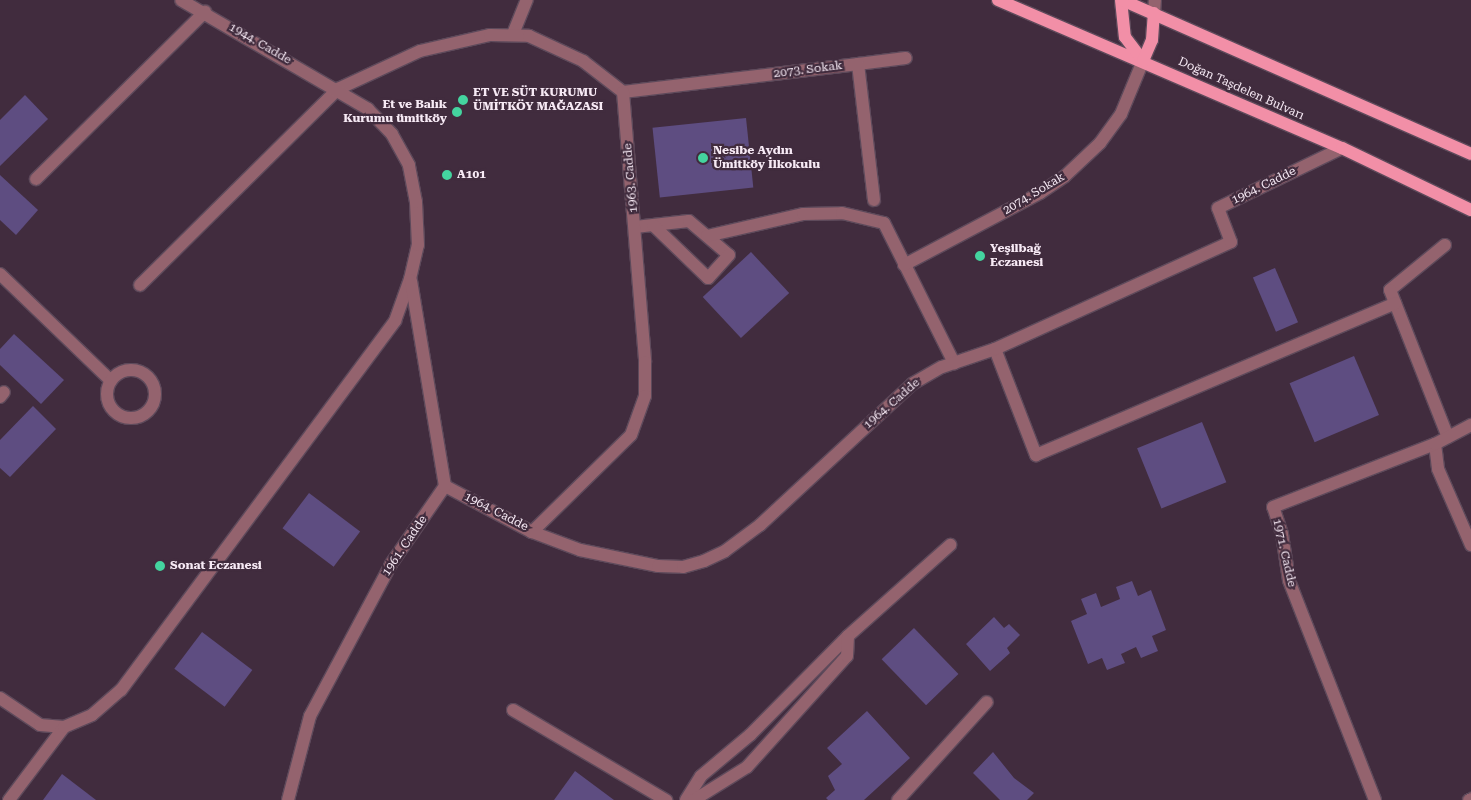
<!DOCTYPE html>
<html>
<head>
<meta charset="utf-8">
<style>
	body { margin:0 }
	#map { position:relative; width:1471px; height:800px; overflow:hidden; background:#412c3e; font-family:"Roboto Serif",serif }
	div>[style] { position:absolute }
	.building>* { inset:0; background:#5e4d81; transform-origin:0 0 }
	.roads { filter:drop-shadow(1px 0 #5e4a5b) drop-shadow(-1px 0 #5e4a5b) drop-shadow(0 1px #5e4a5b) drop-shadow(0 -1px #5e4a5b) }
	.minor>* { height:12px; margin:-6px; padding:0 6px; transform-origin:6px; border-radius:6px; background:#94636e }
	.minor>.ring { margin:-6px; padding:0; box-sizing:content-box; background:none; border:12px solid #94636e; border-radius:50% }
	.primary>* { height:12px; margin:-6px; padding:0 6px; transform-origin:6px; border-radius:6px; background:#f28fa7 }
	.dots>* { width:14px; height:14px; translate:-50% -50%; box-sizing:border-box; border:2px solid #412c3e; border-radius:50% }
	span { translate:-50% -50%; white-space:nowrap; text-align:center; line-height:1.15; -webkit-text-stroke:4.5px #412c3e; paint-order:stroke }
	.street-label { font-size:12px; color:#f7eaf5 }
	.poi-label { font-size:12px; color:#f7eaf5; font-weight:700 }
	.left { translate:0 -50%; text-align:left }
	.right { translate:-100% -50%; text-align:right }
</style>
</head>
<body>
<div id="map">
	<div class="building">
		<i style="clip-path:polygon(25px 95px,48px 119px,0 166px,0 120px)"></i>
		<i style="left:746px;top:118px;width:70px;height:94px;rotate:84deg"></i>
		<i style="clip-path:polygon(0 175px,38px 210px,16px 235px,0 220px)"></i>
		<i style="left:751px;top:252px;width:56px;height:66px;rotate:47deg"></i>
		<i style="left:1275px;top:268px;width:59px;height:24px;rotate:67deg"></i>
		<i style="clip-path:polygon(14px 334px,64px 380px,41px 404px,0 365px,0 349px)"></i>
		<i style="left:1354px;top:356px;width:64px;height:70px;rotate:67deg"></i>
		<i style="clip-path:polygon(33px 406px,56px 429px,10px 477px,0 468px,0 440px)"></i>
		<i style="left:1202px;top:422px;width:65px;height:70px;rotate:68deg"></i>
		<i style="left:309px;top:493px;width:64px;height:44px;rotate:37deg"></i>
		<i style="clip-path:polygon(1132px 581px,1138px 596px,1151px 590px,1166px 630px,1152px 636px,1158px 651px,1141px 658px,1136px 647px,1121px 654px,1125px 663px,1107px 670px,1102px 658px,1088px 664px,1071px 621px,1087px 614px,1081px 599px,1096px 593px,1101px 607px,1120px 599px,1116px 587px)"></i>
		<i style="clip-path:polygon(994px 617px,1004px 628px,1009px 624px,1020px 635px,1007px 648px,1010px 653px,990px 671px,966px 644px)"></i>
		<i style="left:914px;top:628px;width:64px;height:45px;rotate:46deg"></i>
		<i style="left:202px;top:632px;width:63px;height:46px;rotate:37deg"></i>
		<i style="clip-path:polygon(867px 711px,910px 758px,864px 800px,828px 800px,826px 798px,835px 790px,828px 776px,842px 764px,827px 748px)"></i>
		<i style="clip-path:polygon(993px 752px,1014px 778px,1034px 793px,1027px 800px,1000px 800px,973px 773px)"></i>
		<i style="clip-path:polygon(575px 771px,614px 800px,554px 800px)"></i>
		<i style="clip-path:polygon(62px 774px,96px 800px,43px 800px)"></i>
	</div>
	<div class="roads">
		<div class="minor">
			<i style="left:1154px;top:13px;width:13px;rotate:-86deg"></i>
			<i style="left:513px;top:34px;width:37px;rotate:-68deg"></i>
			<i style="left:858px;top:64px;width:48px;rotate:-7.1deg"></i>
			<i style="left:623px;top:92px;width:237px;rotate:-6.8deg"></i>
			<i style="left:858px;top:64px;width:137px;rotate:83.3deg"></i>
			<i style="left:36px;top:179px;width:238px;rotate:-44.7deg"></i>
			<i style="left:635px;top:227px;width:54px;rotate:-6.3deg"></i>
			<i style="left:689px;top:221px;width:52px;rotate:40.4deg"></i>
			<i style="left:729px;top:255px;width:31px;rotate:132deg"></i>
			<i style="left:708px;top:278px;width:76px;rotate:-136.1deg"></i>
			<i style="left:707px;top:236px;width:98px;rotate:-12.9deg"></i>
			<i style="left:803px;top:214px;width:39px;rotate:-1deg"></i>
			<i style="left:842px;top:213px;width:43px;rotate:13.4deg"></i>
			<i style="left:884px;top:223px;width:157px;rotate:63.4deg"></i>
			<i style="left:1445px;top:245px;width:71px;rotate:140.7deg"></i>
			<i style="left:1390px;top:290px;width:158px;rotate:68.5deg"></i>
			<i style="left:904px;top:265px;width:154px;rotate:-27.9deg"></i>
			<i style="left:1040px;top:193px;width:30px;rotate:-34deg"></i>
			<i style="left:1065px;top:176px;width:48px;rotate:-43.3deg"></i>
			<i style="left:1100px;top:143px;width:36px;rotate:-54deg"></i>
			<i style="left:1121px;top:114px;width:57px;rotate:-67.5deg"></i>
			<i style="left:0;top:274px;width:154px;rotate:43.9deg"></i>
			<i style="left:140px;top:285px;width:279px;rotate:-44.7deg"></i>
			<i style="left:338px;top:89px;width:90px;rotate:-24.9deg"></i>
			<i style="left:420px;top:51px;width:72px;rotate:-12.9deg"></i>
			<i style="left:490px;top:35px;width:39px;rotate:1deg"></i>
			<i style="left:529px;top:36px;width:60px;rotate:24.8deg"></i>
			<i style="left:583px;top:61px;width:51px;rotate:37.8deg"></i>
			<i style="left:623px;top:92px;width:271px;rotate:85.3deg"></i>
			<i style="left:645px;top:362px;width:34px;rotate:90deg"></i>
			<i style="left:645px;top:396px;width:41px;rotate:109.7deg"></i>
			<i style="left:631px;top:435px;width:139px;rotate:135.6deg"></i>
			<i style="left:995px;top:349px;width:114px;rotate:68.9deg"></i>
			<i style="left:1036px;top:455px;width:390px;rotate:-22.9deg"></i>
			<i class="ring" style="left:107px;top:370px;width:36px;height:36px"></i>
			<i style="left:0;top:397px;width:6px;rotate:-51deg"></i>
			<i style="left:1435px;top:444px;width:25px;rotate:83deg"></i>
			<i style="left:1438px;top:469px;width:83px;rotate:66.5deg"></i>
			<i style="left:445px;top:486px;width:98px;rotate:27.9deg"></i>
			<i style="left:532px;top:532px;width:51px;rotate:20.6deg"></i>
			<i style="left:580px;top:550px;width:80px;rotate:11.6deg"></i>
			<i style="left:658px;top:566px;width:25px;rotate:2deg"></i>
			<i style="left:683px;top:567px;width:22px;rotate:-16deg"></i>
			<i style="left:704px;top:561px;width:23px;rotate:-25deg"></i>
			<i style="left:725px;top:551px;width:44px;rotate:-36.6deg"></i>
			<i style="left:760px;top:525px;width:207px;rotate:-42.8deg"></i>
			<i style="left:912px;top:384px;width:34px;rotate:-30deg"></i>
			<i style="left:942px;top:367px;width:56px;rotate:-18.8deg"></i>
			<i style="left:995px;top:349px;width:259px;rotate:-24.4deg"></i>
			<i style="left:1231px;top:242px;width:36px;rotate:-111deg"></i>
			<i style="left:1218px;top:208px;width:138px;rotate:-25.8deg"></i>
			<i style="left:0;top:698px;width:48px;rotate:34deg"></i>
			<i style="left:40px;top:725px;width:24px;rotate:5deg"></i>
			<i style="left:513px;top:710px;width:178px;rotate:30.5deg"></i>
			<i style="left:9px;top:800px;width:91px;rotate:-53deg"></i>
			<i style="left:64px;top:727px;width:30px;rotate:-23deg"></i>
			<i style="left:92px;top:715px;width:38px;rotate:-41deg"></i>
			<i style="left:121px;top:690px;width:460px;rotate:-53.4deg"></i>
			<i style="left:395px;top:321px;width:45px;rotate:-70.3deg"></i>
			<i style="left:410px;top:279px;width:35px;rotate:-77deg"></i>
			<i style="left:418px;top:245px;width:43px;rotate:-92.7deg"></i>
			<i style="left:416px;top:202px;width:38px;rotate:-101deg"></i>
			<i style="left:409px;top:165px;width:35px;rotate:-119deg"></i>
			<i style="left:392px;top:134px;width:35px;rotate:-134deg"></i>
			<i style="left:368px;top:109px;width:216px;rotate:-149.8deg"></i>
			<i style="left:288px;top:800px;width:87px;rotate:-75.3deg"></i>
			<i style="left:310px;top:716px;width:172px;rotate:-61.9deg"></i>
			<i style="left:391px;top:564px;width:95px;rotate:-55.3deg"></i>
			<i style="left:445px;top:486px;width:208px;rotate:-99.4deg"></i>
			<i style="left:686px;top:800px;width:28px;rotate:-58deg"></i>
			<i style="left:701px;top:776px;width:64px;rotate:-39.9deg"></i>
			<i style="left:750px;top:735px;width:139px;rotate:-45.3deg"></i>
			<i style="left:848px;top:636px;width:137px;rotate:-41.7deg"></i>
			<i style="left:694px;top:800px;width:62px;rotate:-31.9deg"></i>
			<i style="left:747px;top:767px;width:149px;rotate:-48deg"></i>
			<i style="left:847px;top:656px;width:20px;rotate:-87deg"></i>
			<i style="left:898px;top:800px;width:132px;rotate:-47.8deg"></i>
			<i style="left:1375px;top:800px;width:236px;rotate:-111.4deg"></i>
			<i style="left:1289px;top:580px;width:47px;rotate:-98.7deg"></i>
			<i style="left:1282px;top:534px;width:28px;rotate:-108deg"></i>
			<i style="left:1273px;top:507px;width:174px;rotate:-21.3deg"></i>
			<i style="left:1435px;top:444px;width:41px;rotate:-27.8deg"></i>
			<i style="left:1469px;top:800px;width:2px;rotate:-27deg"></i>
		</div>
		<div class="primary">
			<i style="left:998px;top:0;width:374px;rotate:23.3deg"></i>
			<i style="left:1342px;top:148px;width:143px;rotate:25.7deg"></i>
			<i style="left:1121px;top:0;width:37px;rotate:84deg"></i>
			<i style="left:1125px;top:37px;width:25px;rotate:53deg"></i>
			<i style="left:1122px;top:0;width:381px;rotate:23.8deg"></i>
			<i style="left:1143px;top:61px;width:23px;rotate:-67deg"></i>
			<i style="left:1152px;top:40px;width:27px;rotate:-86deg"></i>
		</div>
	</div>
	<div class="dots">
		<i style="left:463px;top:100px;background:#44d49f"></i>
		<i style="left:457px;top:112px;background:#44d49f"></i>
		<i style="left:703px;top:158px;background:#44d49f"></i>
		<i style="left:447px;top:175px;background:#44d49f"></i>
		<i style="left:980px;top:256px;background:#44d49f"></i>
		<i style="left:160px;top:566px;background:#44d49f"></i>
	</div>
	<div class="street-label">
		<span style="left:260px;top:44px;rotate:30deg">1944. Cadde</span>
		<span style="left:808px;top:70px;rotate:-7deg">2073. Sokak</span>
		<span style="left:1241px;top:89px;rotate:24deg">Doğan Taşdelen Bulvarı</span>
		<span style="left:631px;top:178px;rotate:-95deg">1963. Cadde</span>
		<span style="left:1264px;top:186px;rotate:-26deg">1964. Cadde</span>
		<span style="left:1034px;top:194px;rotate:-31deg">2074. Sokak</span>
		<span style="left:892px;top:404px;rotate:-41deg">1964. Cadde</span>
		<span style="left:496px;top:512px;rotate:27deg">1964. Cadde</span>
		<span style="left:405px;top:546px;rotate:-56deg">1961. Cadde</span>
		<span style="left:1284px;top:553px;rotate:77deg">1971. Cadde</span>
	</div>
	<div class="poi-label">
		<span class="left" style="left:473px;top:100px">ET VE SÜT KURUMU<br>ÜMİTKÖY MAĞAZASI</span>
		<span class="right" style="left:447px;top:112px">Et ve Balık<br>Kurumu ümitköy</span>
		<span class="left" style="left:713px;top:158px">Nesibe Aydın<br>Ümitköy İlkokulu</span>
		<span class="left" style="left:457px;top:175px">A101</span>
		<span class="left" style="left:990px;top:256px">Yeşilbağ<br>Eczanesi</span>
		<span class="left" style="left:170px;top:566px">Sonat Eczanesi</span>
	</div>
</div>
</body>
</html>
